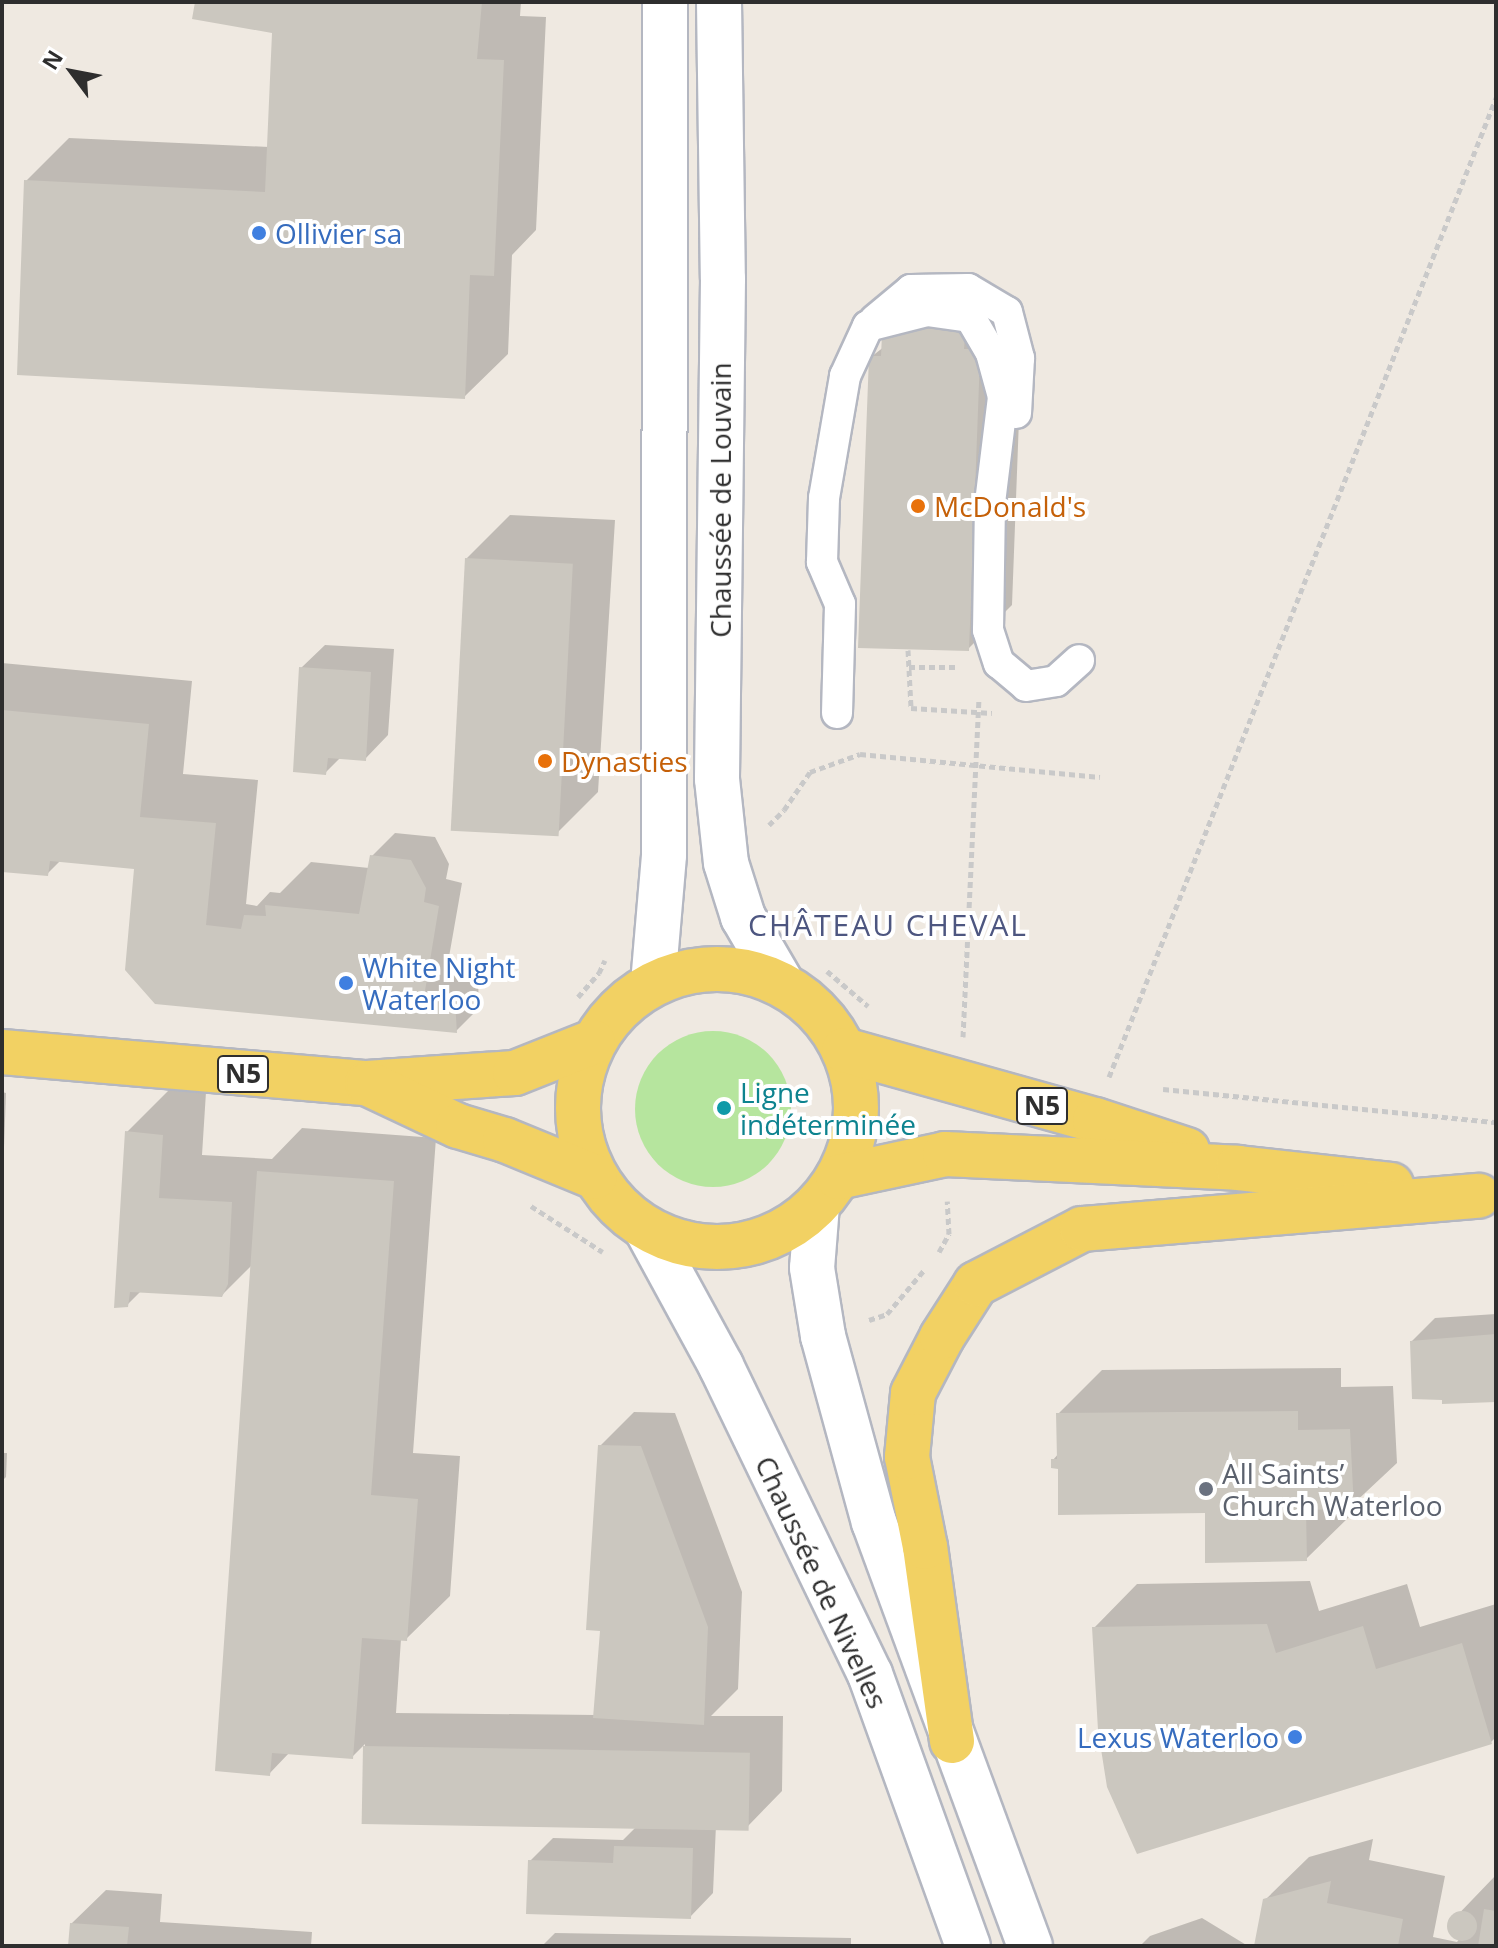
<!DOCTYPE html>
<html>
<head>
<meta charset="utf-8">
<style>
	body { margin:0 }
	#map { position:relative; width:1498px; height:1948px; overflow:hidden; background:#efe9e1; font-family:"Open Sans",sans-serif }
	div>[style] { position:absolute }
	.green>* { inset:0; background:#b6e59e }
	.round { border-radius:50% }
	.shadow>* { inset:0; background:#0003 }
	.building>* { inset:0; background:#cbc7bf; transform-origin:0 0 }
	.path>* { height:5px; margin-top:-2.5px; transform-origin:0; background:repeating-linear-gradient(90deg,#c9c9c9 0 6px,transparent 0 10px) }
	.roads { filter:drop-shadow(2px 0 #b4b7c1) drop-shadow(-2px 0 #b4b7c1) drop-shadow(0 2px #b4b7c1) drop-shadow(0 -2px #b4b7c1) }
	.lane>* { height:30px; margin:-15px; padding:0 15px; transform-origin:15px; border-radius:15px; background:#fff }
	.secondary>* { height:44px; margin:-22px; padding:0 22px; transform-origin:22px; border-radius:22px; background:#fff }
	.primary>* { height:44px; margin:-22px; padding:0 22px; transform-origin:22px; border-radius:22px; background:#f2d163 }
	.primary>.ring { margin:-22px; padding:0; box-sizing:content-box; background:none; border:44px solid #f2d163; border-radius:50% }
	.dots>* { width:22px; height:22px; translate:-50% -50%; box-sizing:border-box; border:4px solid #fff; border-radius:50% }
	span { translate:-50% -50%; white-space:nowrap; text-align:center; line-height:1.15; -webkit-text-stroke:8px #fff; paint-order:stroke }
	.shield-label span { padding:2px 6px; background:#fff; border:2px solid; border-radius:6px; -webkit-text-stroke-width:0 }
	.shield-label { font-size:26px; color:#2e2e2e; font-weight:700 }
	.shop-label { font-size:28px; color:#366cbe }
	.left { translate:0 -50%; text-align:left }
	.right { translate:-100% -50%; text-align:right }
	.street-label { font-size:28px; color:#2e2e2e }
	.food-label { font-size:28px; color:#c56008 }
	.culture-label { font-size:28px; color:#0d838f }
	.worship-label { font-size:28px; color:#5b616d }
	.neighbourhood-label { font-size:30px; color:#4d5680; letter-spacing:2px }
	.frame { position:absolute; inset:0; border:4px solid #2e2e2e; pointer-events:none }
	.north { position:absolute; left:32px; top:32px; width:80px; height:80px; -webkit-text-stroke:6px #fff; paint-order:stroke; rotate:302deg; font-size:22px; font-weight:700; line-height:32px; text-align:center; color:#2e2e2e }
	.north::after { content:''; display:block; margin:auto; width:28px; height:36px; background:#2e2e2e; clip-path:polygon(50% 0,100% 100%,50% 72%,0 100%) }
</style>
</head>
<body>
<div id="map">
	<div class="green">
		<i class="round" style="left:635px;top:1031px;width:156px;height:156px"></i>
	</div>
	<div class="shadow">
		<i style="clip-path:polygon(197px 2px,521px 2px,520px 16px,546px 17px,536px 230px,512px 255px,508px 354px,464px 397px,26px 181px,69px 138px,269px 147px,274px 31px)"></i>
		<i style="clip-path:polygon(971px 279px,991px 283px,1007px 293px,1007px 306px,1019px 306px,1023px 313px,1012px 605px,968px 649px,871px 357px)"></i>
		<i style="clip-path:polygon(510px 515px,615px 520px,598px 792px,554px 836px,467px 558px)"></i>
		<i style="clip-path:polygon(325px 645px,394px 649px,388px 735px,365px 759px,341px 757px,325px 773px,301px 668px)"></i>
		<i style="clip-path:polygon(2px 663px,192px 681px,183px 774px,258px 780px,246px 904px,257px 906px,270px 892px,280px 893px,311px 862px,369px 868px,372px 856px,395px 833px,435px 837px,449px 864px,446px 879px,462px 883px,446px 974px,478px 979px,479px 1008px,456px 1031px,256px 1011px,136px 867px,61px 860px,47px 874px,2px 870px)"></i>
		<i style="clip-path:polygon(170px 1089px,206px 1092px,202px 1155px,272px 1159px,302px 1128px,436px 1138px,413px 1453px,460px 1456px,450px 1596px,406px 1639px,401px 1639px,396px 1713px,596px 1715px,602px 1629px,600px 1446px,634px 1412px,675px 1413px,742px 1592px,738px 1689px,711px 1716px,783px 1716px,782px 1791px,748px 1826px,716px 1825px,713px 1893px,690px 1917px,530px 1861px,553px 1838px,623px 1840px,638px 1825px,364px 1822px,365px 1744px,352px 1757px,290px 1752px,269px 1774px,252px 1265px,222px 1295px,141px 1291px,127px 1305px,127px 1132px)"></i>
		<i style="clip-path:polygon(2px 1092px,6px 1093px,2px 1202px)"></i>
		<i style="clip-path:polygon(1496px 1314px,1496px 1400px,1412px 1341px,1435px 1318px)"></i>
		<i style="clip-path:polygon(1341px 1368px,1341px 1387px,1393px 1386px,1397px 1463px,1350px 1507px,1350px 1516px,1306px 1559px,1207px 1511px,1060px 1467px,1053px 1460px,1059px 1453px,1058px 1414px,1102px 1370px)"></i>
		<i style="clip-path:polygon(2px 1453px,7px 1453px,6px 1477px,2px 1481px)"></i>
		<i style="clip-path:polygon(1310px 1581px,1319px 1611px,1407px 1584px,1420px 1627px,1496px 1604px,1496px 1737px,1491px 1742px,1094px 1628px,1137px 1584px)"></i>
		<i style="clip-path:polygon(1373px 1839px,1369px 1860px,1445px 1876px,1433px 1937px,1457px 1942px,1460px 1938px,1450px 1931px,1448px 1925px,1496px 1875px,1496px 1946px,1257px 1946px,1265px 1900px,1309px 1857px)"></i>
		<i style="clip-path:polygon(106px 1890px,162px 1894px,160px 1922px,312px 1932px,311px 1946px,70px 1946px,71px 1924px)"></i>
		<i style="clip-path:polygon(1202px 1918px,1248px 1946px,1140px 1946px,1150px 1936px)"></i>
		<i style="clip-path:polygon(555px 1933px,851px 1938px,851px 1946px,542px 1946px)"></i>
	</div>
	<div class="building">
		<i style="clip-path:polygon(195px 2px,482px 2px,477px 59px,504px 60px,494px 276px,470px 275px,465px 399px,17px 375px,24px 180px,265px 192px,272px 33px,192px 19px)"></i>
		<i style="clip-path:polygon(901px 325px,947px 326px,965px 337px,964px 349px,976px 349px,980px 357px,969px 651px,858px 648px,869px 356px,881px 356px,882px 334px)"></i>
		<i style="left:465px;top:558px;width:108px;height:273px;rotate:3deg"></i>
		<i style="clip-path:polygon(299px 667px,371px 672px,366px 761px,328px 758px,326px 775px,293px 772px)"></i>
		<i style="clip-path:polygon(2px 710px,149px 724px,140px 817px,216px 823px,206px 925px,241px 929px,244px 915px,266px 916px,265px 905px,359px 914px,370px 855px,411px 860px,426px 888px,424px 902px,439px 906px,424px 997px,455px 1002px,457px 1033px,155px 1004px,125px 970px,134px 869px,50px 861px,48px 876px,2px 872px)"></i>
		<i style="clip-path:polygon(125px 1131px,163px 1135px,159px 1198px,232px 1202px,228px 1284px,222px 1297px,130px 1292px,128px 1307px,114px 1308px)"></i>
		<i style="clip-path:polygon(257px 1171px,394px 1181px,371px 1495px,418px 1499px,407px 1641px,362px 1638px,353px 1759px,272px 1753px,270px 1776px,215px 1771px)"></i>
		<i style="clip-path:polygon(1496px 1334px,1496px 1402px,1442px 1404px,1442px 1400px,1412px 1399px,1410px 1341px)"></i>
		<i style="clip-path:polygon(1298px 1411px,1298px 1430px,1350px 1429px,1354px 1509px,1306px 1510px,1307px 1561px,1205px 1563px,1205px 1513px,1058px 1515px,1058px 1469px,1051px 1468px,1051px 1459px,1057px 1459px,1056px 1413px)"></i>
		<i style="clip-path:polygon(598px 1445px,641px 1446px,708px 1627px,704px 1725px,593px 1718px,600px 1631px,586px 1630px)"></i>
		<i style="clip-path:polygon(1267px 1624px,1276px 1653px,1363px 1626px,1376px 1669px,1462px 1643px,1492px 1744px,1137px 1854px,1107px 1787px,1098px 1730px,1092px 1627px)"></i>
		<i style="left:363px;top:1746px;width:387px;height:78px;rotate:1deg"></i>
		<i style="clip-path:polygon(614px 1846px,693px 1848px,691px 1919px,526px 1914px,528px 1860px,613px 1863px)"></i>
		<i style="clip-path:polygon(1331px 1881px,1327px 1903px,1403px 1919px,1398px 1946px,1254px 1946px,1263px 1899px)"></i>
		<i style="clip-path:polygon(1484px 1909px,1496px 1911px,1496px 1946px,1478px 1946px)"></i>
		<i class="round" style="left:1447px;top:1911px;width:30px;height:30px"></i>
		<i style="clip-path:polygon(70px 1923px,129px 1927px,127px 1946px,68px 1946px)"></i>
	</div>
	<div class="path">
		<i style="left:908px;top:650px;width:58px;rotate:87deg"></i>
		<i style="left:911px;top:708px;width:81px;rotate:3.5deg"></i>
		<i style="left:909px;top:667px;width:50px"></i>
		<i style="left:769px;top:825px;width:21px;rotate:-45deg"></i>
		<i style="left:784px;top:810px;width:46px;rotate:-55.6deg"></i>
		<i style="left:810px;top:772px;width:53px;rotate:-19.8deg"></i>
		<i style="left:860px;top:754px;width:241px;rotate:5.5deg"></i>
		<i style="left:827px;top:971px;width:54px;rotate:40.5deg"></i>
		<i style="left:578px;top:997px;width:32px;rotate:-49deg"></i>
		<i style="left:599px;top:973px;width:14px;rotate:-65deg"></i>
		<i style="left:963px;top:1037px;width:338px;rotate:-87.3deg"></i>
		<i style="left:1109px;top:1077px;width:1053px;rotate:-68.43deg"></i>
		<i style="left:1163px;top:1089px;width:335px;rotate:5.7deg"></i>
		<i style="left:531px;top:1206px;width:85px;rotate:32.6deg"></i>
		<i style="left:939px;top:1252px;width:21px;rotate:-61deg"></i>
		<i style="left:949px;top:1234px;width:33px;rotate:-93deg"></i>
		<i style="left:869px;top:1320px;width:19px;rotate:-18deg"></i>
		<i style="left:887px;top:1314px;width:59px;rotate:-49.8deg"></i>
	</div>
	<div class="roads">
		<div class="lane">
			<i style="left:875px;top:320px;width:47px;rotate:-39.8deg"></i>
			<i style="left:911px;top:290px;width:57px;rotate:-1deg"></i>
			<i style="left:968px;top:289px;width:45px;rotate:30.5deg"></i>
			<i style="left:1007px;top:312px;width:48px;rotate:75.4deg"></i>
			<i style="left:1019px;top:358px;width:55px;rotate:93.1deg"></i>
			<i style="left:837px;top:713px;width:109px;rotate:-88.4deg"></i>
			<i style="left:840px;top:604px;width:46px;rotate:-113.2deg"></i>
			<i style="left:822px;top:562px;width:64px;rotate:-88.2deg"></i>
			<i style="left:824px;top:498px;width:124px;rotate:-80.2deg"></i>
			<i style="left:845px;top:376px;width:55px;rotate:-65.3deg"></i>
			<i style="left:868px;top:326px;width:61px;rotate:-14.3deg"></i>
			<i style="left:927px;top:311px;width:43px;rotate:7.9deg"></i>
			<i style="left:970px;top:317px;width:42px;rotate:59.7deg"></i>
			<i style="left:991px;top:353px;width:46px;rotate:74.7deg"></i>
			<i style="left:1003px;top:397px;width:107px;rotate:97deg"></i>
			<i style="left:990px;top:503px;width:127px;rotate:90.9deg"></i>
			<i style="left:988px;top:630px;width:35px;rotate:72deg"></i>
			<i style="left:999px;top:663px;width:35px;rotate:40deg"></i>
			<i style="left:1026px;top:686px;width:30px;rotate:-9deg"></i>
			<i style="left:1056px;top:681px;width:31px;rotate:-42deg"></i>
		</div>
		<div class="secondary">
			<i style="left:719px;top:2px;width:277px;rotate:89.2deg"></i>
			<i style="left:723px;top:279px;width:500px;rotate:90.69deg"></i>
			<i style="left:717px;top:779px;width:84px;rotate:83.9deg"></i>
			<i style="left:726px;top:863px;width:57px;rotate:72.5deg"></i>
			<i style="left:743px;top:917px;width:78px;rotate:59.8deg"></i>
			<i style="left:653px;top:984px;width:129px;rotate:-85.1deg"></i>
			<i style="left:664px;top:855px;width:853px;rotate:-89.93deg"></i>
			<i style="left:817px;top:1205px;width:63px;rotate:94.5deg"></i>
			<i style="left:812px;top:1268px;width:69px;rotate:80.8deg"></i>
			<i style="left:823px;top:1336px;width:193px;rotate:74.7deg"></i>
			<i style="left:874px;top:1522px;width:452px;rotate:69.8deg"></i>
			<i style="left:647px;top:1230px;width:155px;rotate:61.4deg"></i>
			<i style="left:721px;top:1366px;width:342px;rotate:64.2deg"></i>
			<i style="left:870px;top:1674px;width:289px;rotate:70.2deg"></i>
		</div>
		<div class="primary">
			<i class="ring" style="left:578px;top:969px;width:234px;height:234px"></i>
			<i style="left:844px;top:1050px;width:261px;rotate:15.6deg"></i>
			<i style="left:1095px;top:1120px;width:97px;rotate:18.1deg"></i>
			<i style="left:2px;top:1052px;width:366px;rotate:4.9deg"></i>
			<i style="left:367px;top:1083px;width:148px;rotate:-3.9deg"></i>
			<i style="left:515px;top:1073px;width:84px;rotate:-21.7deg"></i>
			<i style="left:369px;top:1084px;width:98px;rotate:25.3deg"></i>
			<i style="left:458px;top:1126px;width:49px;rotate:16.6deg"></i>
			<i style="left:505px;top:1140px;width:97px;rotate:22.3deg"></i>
			<i style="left:838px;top:1177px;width:109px;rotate:-12.1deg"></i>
			<i style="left:945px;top:1154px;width:293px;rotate:2.7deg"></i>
			<i style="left:1238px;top:1168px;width:154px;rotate:6.3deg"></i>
			<i style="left:952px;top:1741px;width:196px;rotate:-97.9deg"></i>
			<i style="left:925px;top:1547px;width:92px;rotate:-101.3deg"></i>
			<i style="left:907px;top:1457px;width:64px;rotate:-84.6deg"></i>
			<i style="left:913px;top:1393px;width:63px;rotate:-62.6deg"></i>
			<i style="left:942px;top:1337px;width:63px;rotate:-57.3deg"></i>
			<i style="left:976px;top:1284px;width:119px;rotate:-27.4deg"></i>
			<i style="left:1082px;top:1229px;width:398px;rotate:-4.8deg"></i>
		</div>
	</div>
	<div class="dots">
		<i style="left:259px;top:233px;background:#3f7fe0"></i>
		<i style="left:918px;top:506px;background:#e8710a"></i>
		<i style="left:545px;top:761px;background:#e8710a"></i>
		<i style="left:346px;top:983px;background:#3f7fe0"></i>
		<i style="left:724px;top:1108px;background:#0f9aa8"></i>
		<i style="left:1206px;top:1489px;background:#6b7280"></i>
		<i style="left:1295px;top:1737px;background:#3f7fe0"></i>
	</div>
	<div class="shield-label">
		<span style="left:243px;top:1074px">N5</span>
		<span style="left:1042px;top:1106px">N5</span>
	</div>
	<div class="shop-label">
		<span class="left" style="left:275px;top:233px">Ollivier sa</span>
		<span class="left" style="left:362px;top:983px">White Night<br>Waterloo</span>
		<span class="right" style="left:1279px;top:1737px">Lexus Waterloo</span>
	</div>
	<div class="street-label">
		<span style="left:720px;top:500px;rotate:-90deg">Chaussée de Louvain</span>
		<span style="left:822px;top:1582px;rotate:65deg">Chaussée de Nivelles</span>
	</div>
	<div class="food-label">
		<span class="left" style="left:934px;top:506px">McDonald's</span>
		<span class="left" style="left:561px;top:761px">Dynasties</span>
	</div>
	<div class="culture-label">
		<span class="left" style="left:740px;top:1108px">Ligne<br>indéterminée</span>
	</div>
	<div class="worship-label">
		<span class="left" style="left:1222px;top:1489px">All Saints’<br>Church Waterloo</span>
	</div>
	<div class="neighbourhood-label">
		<span style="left:888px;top:925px">CHÂTEAU CHEVAL</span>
	</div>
	<div class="frame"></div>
	<div class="north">N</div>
</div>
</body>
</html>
